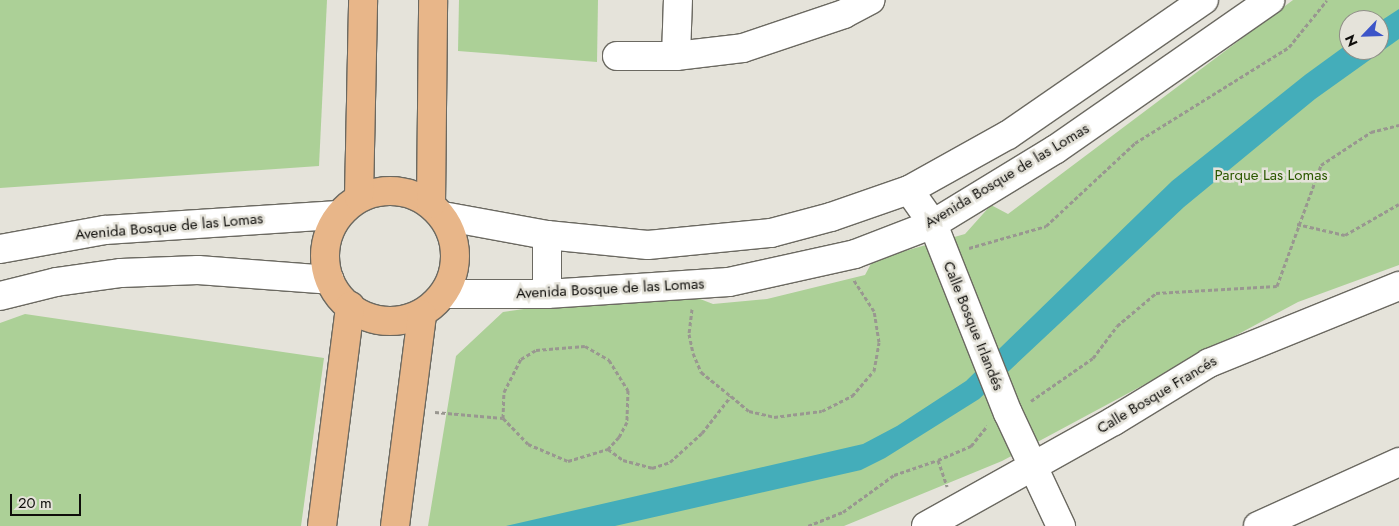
<!DOCTYPE html>
<html>
<head>
<meta charset="utf-8">
<style>
	body { margin:0 }
	#map { position:relative; width:1399px; height:526px; overflow:hidden; background:#e5e3da; font-family:Jost,sans-serif }
	div>[style] { position:absolute }
	.green>* { inset:0; background:#acd097 }
	.water>* { inset:0; background:#44adba }
	.path>* { height:3px; margin-top:-1.5px; transform-origin:0; background:repeating-linear-gradient(90deg,#999790 0 4px,transparent 0 6.5px) }
	.roads { filter:drop-shadow(1px 0 #6b6961) drop-shadow(-1px 0 #6b6961) drop-shadow(0 1px #6b6961) drop-shadow(0 -1px #6b6961) }
	.minor>* { height:28px; margin:-14px; padding:0 14px; transform-origin:14px; border-radius:14px; background:#fff }
	.major>* { height:28px; margin:-14px; padding:0 14px; transform-origin:14px; border-radius:14px; background:#e8b689 }
	.major>.ring { margin:-14px; padding:0; box-sizing:content-box; background:none; border:28px solid #e8b689; border-radius:50% }
	span { translate:-50% -50%; white-space:nowrap; text-align:center; line-height:1.15; -webkit-text-stroke:5px #e5e3da; paint-order:stroke }
	.street-label { font-size:15px; color:#0f0e0b }
	.park-label { font-size:15px; color:#2c5800 }
	.north { position:absolute; left:1339px; top:10px; width:50px; height:50px; box-sizing:border-box; background:#e5e3da; border:1px solid #8f8e87; border-radius:50%; rotate:246deg; font-size:14px; font-weight:700; line-height:20px; text-align:center; color:#0f0e0b }
	.north::after { content:''; display:block; margin:auto; width:18px; height:22px; background:#3c55c8; clip-path:polygon(50% 0,100% 100%,50% 72%,0 100%) }
	.scale { position:absolute; left:10px; top:494px; width:71px; height:22px; box-sizing:border-box; border:2px solid #0f0e0b; border-top:0; padding-left:6px; font-size:15px; line-height:18px; white-space:nowrap; color:#0f0e0b; -webkit-text-stroke:4px #e5e3da; paint-order:stroke }
</style>
</head>
<body>
<div id="map">
	<div class="green">
		<i style="clip-path:polygon(0 0,327px 0,319px 166px,0 188px)"></i>
		<i style="clip-path:polygon(459px 0,598px 0,597px 62px,458px 51px)"></i>
		<i style="clip-path:polygon(evenodd,1293px 0,1399px 0,1399px 265px,1298px 302px,1002px 461px,844px 526px,428px 526px,456px 356px,503px 312px,594px 299px,695px 297px,713px 304px,767px 299px,865px 275px,873px 260px,965px 234px,991px 205px,1008px 214px,1293px 0,1349px 20px,1379px 20px,1379px 50px,1349px 50px,1349px 20px)"></i>
		<i style="clip-path:polygon(25px 314px,324px 358px,301px 526px,0 526px,0 323px)"></i>
	</div>
	<div class="water">
		<i style="clip-path:polygon(1399px 9px,1399px 39px,1315px 99px,1184px 207px,979px 399px,885px 458px,861px 470px,615px 526px,506px 526px,863px 444px,897px 426px,966px 381px,1172px 181px,1305px 75px,1349px 43px,1349px 50px,1379px 50px,1379px 22px)"></i>
	</div>
	<div class="path">
		<i style="left:1297px;top:224px;width:49px;rotate:12.9deg"></i>
		<i style="left:1345px;top:235px;width:62px;rotate:-29.9deg"></i>
		<i style="left:969px;top:248px;width:80px;rotate:-15.9deg"></i>
		<i style="left:1046px;top:226px;width:122px;rotate:-43deg"></i>
		<i style="left:1135px;top:143px;width:181px;rotate:-31.9deg"></i>
		<i style="left:1289px;top:47px;width:60px;rotate:-51deg"></i>
		<i style="left:692px;top:309px;width:25px;rotate:97deg"></i>
		<i style="left:689px;top:334px;width:19px;rotate:78deg"></i>
		<i style="left:693px;top:353px;width:21px;rotate:67deg"></i>
		<i style="left:701px;top:372px;width:38px;rotate:39deg"></i>
		<i style="left:1031px;top:401px;width:75px;rotate:-34.7deg"></i>
		<i style="left:1093px;top:358px;width:40px;rotate:-53deg"></i>
		<i style="left:1117px;top:326px;width:51px;rotate:-40.2deg"></i>
		<i style="left:1156px;top:293px;width:121px;rotate:-3.3deg"></i>
		<i style="left:1277px;top:286px;width:129px;rotate:-70deg"></i>
		<i style="left:1321px;top:165px;width:60px;rotate:-33.4deg"></i>
		<i style="left:1371px;top:132px;width:29px;rotate:-14deg"></i>
		<i style="left:435px;top:412px;width:68px;rotate:5deg"></i>
		<i style="left:503px;top:418px;width:36px;rotate:46deg"></i>
		<i style="left:528px;top:444px;width:43px;rotate:23deg"></i>
		<i style="left:568px;top:461px;width:42px;rotate:-16.7deg"></i>
		<i style="left:608px;top:449px;width:19px;rotate:36deg"></i>
		<i style="left:623px;top:460px;width:30px;rotate:15deg"></i>
		<i style="left:652px;top:468px;width:19px;rotate:-18deg"></i>
		<i style="left:670px;top:462px;width:43px;rotate:-42.2deg"></i>
		<i style="left:702px;top:433px;width:47px;rotate:-51.9deg"></i>
		<i style="left:731px;top:396px;width:23px;rotate:40deg"></i>
		<i style="left:749px;top:411px;width:26px;rotate:13deg"></i>
		<i style="left:774px;top:417px;width:48px;rotate:-7.1deg"></i>
		<i style="left:822px;top:411px;width:34px;rotate:-27deg"></i>
		<i style="left:852px;top:396px;width:33px;rotate:-49deg"></i>
		<i style="left:874px;top:371px;width:29px;rotate:-80deg"></i>
		<i style="left:879px;top:342px;width:31px;rotate:-99deg"></i>
		<i style="left:874px;top:311px;width:37px;rotate:-123deg"></i>
		<i style="left:503px;top:418px;width:26px;rotate:-88deg"></i>
		<i style="left:504px;top:392px;width:37px;rotate:-63deg"></i>
		<i style="left:521px;top:359px;width:17px;rotate:-31deg"></i>
		<i style="left:536px;top:350px;width:49px;rotate:-4.7deg"></i>
		<i style="left:585px;top:346px;width:28px;rotate:30deg"></i>
		<i style="left:609px;top:360px;width:36px;rotate:58deg"></i>
		<i style="left:628px;top:390px;width:32px;rotate:92deg"></i>
		<i style="left:627px;top:422px;width:17px;rotate:118deg"></i>
		<i style="left:619px;top:437px;width:16px;rotate:133deg"></i>
		<i style="left:938px;top:460px;width:36px;rotate:-23deg"></i>
		<i style="left:971px;top:446px;width:26px;rotate:-51deg"></i>
		<i style="left:808px;top:526px;width:38px;rotate:-22deg"></i>
		<i style="left:843px;top:512px;width:63px;rotate:-36deg"></i>
		<i style="left:894px;top:475px;width:46px;rotate:-18.8deg"></i>
		<i style="left:938px;top:460px;width:28px;rotate:71deg"></i>
	</div>
	<div class="roads">
		<div class="minor">
			<i style="left:617px;top:56px;width:59px"></i>
			<i style="left:676px;top:56px;width:67px;rotate:-6.8deg"></i>
			<i style="left:743px;top:48px;width:107px;rotate:-18.6deg"></i>
			<i style="left:844px;top:14px;width:30px;rotate:-28deg"></i>
			<i style="left:676px;top:56px;width:56px;rotate:-88deg"></i>
			<i style="left:909px;top:190px;width:42px;rotate:54.8deg"></i>
			<i style="left:933px;top:224px;width:203px;rotate:68.4deg"></i>
			<i style="left:1008px;top:413px;width:125px;rotate:64.9deg"></i>
			<i style="left:443px;top:216px;width:106px;rotate:10.4deg"></i>
			<i style="left:547px;top:235px;width:101px;rotate:5.7deg"></i>
			<i style="left:648px;top:245px;width:124px;rotate:-5.6deg"></i>
			<i style="left:771px;top:233px;width:62px;rotate:-14.9deg"></i>
			<i style="left:831px;top:217px;width:83px;rotate:-19.1deg"></i>
			<i style="left:909px;top:190px;width:113px;rotate:-29.1deg"></i>
			<i style="left:1008px;top:135px;width:238px;rotate:-34.6deg"></i>
			<i style="left:0;top:249px;width:107px;rotate:-10.3deg"></i>
			<i style="left:105px;top:230px;width:234px;rotate:-3.7deg"></i>
			<i style="left:444px;top:294px;width:103px"></i>
			<i style="left:547px;top:294px;width:182px;rotate:-3.8deg"></i>
			<i style="left:729px;top:282px;width:129px;rotate:-12.5deg"></i>
			<i style="left:855px;top:254px;width:84px;rotate:-21deg"></i>
			<i style="left:933px;top:224px;width:144px;rotate:-31.4deg"></i>
			<i style="left:1056px;top:149px;width:261px;rotate:-34.8deg"></i>
			<i style="left:547px;top:294px;width:59px;rotate:-90deg"></i>
			<i style="left:0;top:296px;width:58px;rotate:-14deg"></i>
			<i style="left:56px;top:282px;width:66px;rotate:-7.9deg"></i>
			<i style="left:121px;top:273px;width:77px;rotate:-2.2deg"></i>
			<i style="left:198px;top:270px;width:132px;rotate:4.3deg"></i>
			<i style="left:926px;top:526px;width:215px;rotate:-29.2deg"></i>
			<i style="left:1114px;top:421px;width:111px;rotate:-31.4deg"></i>
			<i style="left:1209px;top:363px;width:205px;rotate:-22.1deg"></i>
			<i style="left:1258px;top:526px;width:155px;rotate:-24.4deg"></i>
		</div>
		<div class="major">
			<i class="ring" style="left:325px;top:191px;width:102px;height:102px"></i>
			<i style="left:359px;top:197px;width:197px;rotate:-88.8deg"></i>
			<i style="left:431px;top:204px;width:204px;rotate:-89.4deg"></i>
			<i style="left:322px;top:526px;width:222px;rotate:-82.7deg"></i>
			<i style="left:395px;top:526px;width:213px;rotate:-82.7deg"></i>
		</div>
	</div>
	<div class="street-label">
		<span style="left:1007px;top:176px;rotate:-31deg">Avenida Bosque de las Lomas</span>
		<span style="left:169px;top:227px;rotate:-5deg">Avenida Bosque de las Lomas</span>
		<span style="left:610px;top:289px;rotate:-3deg">Avenida Bosque de las Lomas</span>
		<span style="left:973px;top:326px;rotate:68deg">Calle Bosque Irlandés</span>
		<span style="left:1157px;top:395px;rotate:-31deg">Calle Bosque Francés</span>
	</div>
	<div class="park-label">
		<span style="left:1271px;top:176px">Parque Las Lomas</span>
	</div>
	<div class="north">N</div>
	<div class="scale">20 m</div>
</div>
</body>
</html>
